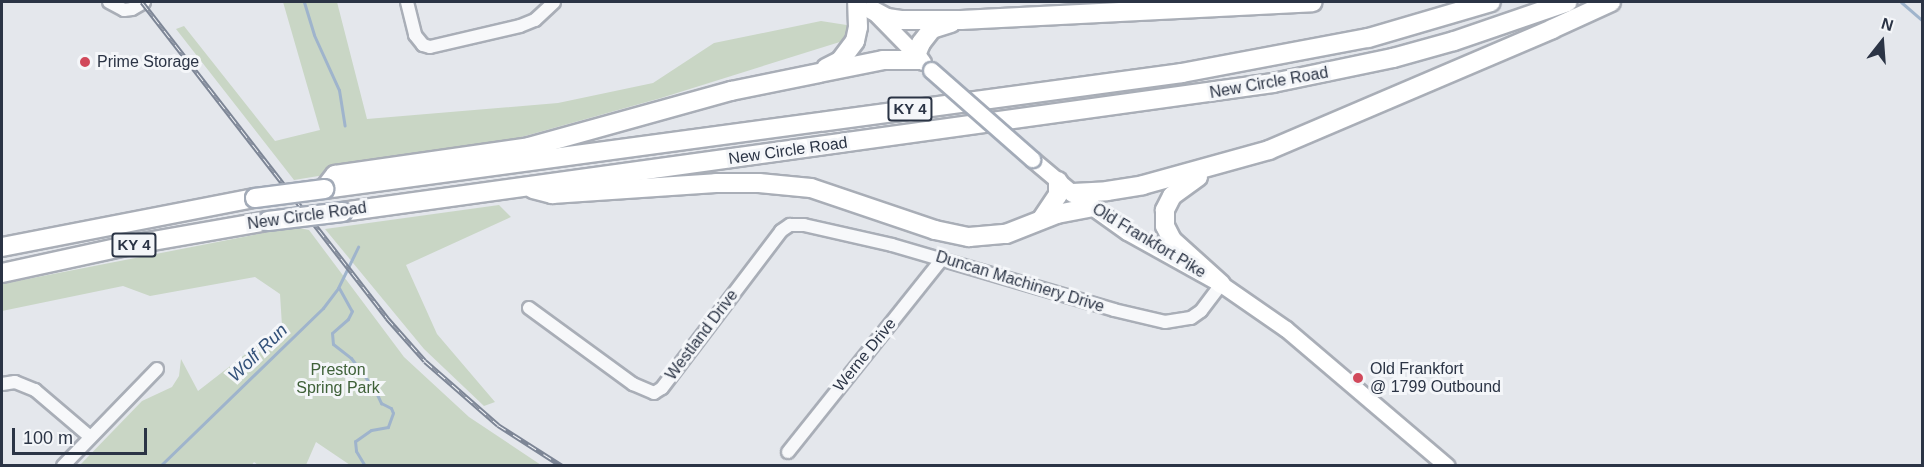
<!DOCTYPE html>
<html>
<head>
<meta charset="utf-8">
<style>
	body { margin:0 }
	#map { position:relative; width:1924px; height:467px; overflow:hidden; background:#e4e7ec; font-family:Helvetica,sans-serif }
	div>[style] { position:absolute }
	.green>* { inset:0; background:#c9d6c5 }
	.stream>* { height:3px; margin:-1.5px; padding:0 1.5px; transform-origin:1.5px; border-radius:1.5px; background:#9fb4cc }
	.roads { filter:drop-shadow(2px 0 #a9aeb7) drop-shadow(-2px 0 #a9aeb7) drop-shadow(0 2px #a9aeb7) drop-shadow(0 -2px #a9aeb7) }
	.minor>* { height:12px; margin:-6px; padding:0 6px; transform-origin:6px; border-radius:6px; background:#f7f8fa }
	.major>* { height:15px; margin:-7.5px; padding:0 7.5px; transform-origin:7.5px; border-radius:7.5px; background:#fff }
	.highway>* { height:18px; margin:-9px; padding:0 9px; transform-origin:9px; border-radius:9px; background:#fff }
	.rail>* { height:5px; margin-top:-2.5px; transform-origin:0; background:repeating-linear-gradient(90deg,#f4f6f9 0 9px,#7d8696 0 18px); box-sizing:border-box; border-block:2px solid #7d8696 }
	.bridges { filter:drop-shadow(2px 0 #a3abb8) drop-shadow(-2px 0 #a3abb8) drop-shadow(0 2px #a3abb8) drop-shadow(0 -2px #a3abb8) }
	.major-bridge>* { height:15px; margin:-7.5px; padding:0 7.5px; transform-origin:7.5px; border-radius:7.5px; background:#fff }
	.highway-bridge>* { height:18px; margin:-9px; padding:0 9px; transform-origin:9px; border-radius:9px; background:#fff }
	.dots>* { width:16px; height:16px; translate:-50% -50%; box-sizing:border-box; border:3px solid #f4f6f9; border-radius:50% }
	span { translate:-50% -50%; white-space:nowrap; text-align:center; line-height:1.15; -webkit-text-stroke:6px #f4f6f9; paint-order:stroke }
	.shield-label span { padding:2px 4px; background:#f4f6f9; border:2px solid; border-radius:4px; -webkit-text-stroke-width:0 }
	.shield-label { font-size:15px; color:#2b3445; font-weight:700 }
	.poi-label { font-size:16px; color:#2b3445 }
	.left { translate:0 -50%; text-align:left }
	.street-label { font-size:16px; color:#2b3445 }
	.park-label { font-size:16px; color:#3f6138 }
	.water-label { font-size:18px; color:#34527a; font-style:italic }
	.frame { position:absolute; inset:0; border:3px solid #2b3445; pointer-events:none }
	.north { position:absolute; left:1852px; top:12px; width:60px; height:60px; -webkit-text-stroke:4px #f4f6f9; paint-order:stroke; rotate:17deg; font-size:16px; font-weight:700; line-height:24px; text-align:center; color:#2b3445 }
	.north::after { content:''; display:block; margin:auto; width:21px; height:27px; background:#2b3445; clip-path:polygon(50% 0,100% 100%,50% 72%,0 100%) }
	.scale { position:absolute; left:12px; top:428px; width:135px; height:27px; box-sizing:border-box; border:3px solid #2b3445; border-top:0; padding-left:8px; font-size:18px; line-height:21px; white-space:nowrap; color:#2b3445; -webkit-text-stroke:4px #f4f6f9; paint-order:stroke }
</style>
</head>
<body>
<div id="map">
	<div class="green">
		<i style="clip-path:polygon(283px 2px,337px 2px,367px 119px,558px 103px,653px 83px,714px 43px,821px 21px,853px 26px,843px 41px,661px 98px,471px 151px,294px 180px,176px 29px,184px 26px,275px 141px,320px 130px)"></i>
		<i style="clip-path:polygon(499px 205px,511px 217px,406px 265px,437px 334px,495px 402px,484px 406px,424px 349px,325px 229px)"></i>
		<i style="clip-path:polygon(294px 227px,309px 230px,404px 357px,469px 417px,541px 465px,350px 465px,316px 442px,306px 465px,258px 465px,254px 462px,251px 466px,80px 465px,142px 401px,172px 387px,179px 376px,181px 359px,198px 391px,282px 326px,280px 294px,255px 277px,150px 296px,123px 286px,2px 311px,2px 284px)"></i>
	</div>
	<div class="stream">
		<i style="left:304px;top:2px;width:34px;rotate:73deg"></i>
		<i style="left:314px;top:35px;width:60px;rotate:65.6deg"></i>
		<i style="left:339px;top:90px;width:36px;rotate:81deg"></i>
		<i style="left:1901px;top:2px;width:28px;rotate:41deg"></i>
		<i style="left:339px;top:288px;width:26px;rotate:61deg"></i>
		<i style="left:352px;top:311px;width:9px;rotate:117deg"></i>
		<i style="left:348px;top:319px;width:21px;rotate:139deg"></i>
		<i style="left:332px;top:333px;width:11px;rotate:85deg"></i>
		<i style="left:333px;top:344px;width:23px;rotate:38deg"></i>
		<i style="left:351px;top:358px;width:38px;rotate:53deg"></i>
		<i style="left:374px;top:388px;width:17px;rotate:65deg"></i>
		<i style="left:381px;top:403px;width:11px;rotate:27deg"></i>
		<i style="left:391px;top:408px;width:5px;rotate:68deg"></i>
		<i style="left:393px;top:413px;width:15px;rotate:110deg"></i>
		<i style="left:388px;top:427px;width:17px;rotate:170deg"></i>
		<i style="left:371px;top:430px;width:19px;rotate:145deg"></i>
		<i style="left:355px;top:441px;width:10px;rotate:84deg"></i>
		<i style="left:356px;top:451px;width:17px;rotate:59deg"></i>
		<i style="left:160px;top:466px;width:227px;rotate:-44.1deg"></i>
		<i style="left:323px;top:308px;width:25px;rotate:-53deg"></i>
		<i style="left:338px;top:288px;width:46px;rotate:-64deg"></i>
	</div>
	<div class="roads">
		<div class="minor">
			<i style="left:109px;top:2px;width:17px;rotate:28deg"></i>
			<i style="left:124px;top:10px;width:8px;rotate:-7deg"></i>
			<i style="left:132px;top:9px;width:14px;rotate:-30deg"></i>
			<i style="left:407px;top:2px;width:34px;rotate:76deg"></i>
			<i style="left:415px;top:35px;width:13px;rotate:51deg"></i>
			<i style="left:423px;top:45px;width:7px;rotate:16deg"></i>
			<i style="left:430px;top:47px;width:92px;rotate:-13.1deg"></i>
			<i style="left:520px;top:26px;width:16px;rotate:-22deg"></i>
			<i style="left:535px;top:20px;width:26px;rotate:-43deg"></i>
			<i style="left:529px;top:308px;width:129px;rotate:36.2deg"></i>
			<i style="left:633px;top:384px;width:23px;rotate:23deg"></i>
			<i style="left:654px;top:393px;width:9px;rotate:-32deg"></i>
			<i style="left:662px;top:388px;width:197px;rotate:-52.8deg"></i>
			<i style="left:781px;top:231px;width:11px;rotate:-34deg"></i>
			<i style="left:790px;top:225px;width:14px"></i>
			<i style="left:804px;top:225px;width:90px;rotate:12.8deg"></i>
			<i style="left:892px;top:245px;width:231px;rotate:16.3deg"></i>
			<i style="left:1114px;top:310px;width:52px;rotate:13.2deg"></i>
			<i style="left:1165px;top:322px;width:26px;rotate:-9deg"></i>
			<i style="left:1191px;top:318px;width:12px;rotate:-35deg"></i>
			<i style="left:1201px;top:311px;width:34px;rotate:-53deg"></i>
			<i style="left:2px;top:384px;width:13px;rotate:-9deg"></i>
			<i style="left:15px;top:382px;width:22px;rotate:22deg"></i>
			<i style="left:35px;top:390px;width:71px;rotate:40.4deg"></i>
			<i style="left:788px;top:452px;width:247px;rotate:-51.4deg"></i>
			<i style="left:63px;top:466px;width:135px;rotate:-45.9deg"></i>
		</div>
		<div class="major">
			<i style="left:874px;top:12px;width:70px;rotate:45.6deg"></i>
			<i style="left:1032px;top:159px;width:56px;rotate:39.9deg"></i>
			<i style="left:1075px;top:195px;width:64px;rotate:35.4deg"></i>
			<i style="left:1127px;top:232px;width:107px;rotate:29deg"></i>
			<i style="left:1221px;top:284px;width:79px;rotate:34.7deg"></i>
			<i style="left:1286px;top:329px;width:211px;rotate:40.4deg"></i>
		</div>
		<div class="highway">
			<i style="left:872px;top:10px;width:17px;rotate:28deg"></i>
			<i style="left:887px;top:18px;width:14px;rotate:8deg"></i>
			<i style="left:901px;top:20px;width:60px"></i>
			<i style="left:961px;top:20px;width:352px;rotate:-2.9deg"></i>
			<i style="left:916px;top:55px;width:13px;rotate:-67deg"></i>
			<i style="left:921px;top:43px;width:18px;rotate:-52deg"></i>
			<i style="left:932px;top:29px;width:20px;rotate:-18deg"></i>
			<i style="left:826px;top:68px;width:16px;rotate:-27deg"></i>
			<i style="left:840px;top:61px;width:25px;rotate:-53deg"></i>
			<i style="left:855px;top:41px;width:14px;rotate:-78deg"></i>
			<i style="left:858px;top:27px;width:25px;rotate:-92deg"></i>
			<i style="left:1198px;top:177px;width:32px;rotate:144deg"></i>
			<i style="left:1172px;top:196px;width:16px;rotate:117deg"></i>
			<i style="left:1165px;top:210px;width:16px;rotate:90deg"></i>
			<i style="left:1165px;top:226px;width:16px;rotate:63deg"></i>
			<i style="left:1172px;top:240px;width:66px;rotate:41.9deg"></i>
			<i style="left:324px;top:189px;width:866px;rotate:-7.7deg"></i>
			<i style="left:1182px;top:73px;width:189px;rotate:-10.7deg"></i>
			<i style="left:1368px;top:38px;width:128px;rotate:-16.3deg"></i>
			<i style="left:324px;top:189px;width:18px;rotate:-52deg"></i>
			<i style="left:335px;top:175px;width:196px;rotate:-8.2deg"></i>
			<i style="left:529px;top:147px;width:210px;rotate:-15.5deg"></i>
			<i style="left:731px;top:91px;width:155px;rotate:-11.5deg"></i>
			<i style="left:883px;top:60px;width:37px"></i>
			<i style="left:533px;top:189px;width:20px;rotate:15deg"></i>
			<i style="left:552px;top:194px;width:164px;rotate:-3.8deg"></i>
			<i style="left:716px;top:183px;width:43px"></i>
			<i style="left:759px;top:183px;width:52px;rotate:5.5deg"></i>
			<i style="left:811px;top:188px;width:131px;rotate:18.7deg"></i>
			<i style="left:935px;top:230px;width:35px;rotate:12deg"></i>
			<i style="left:969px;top:237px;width:37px;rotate:-5deg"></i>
			<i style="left:1006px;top:234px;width:55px;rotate:-21.4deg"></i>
			<i style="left:1057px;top:214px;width:36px;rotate:-11deg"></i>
			<i style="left:1073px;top:193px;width:34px;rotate:-3deg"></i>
			<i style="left:1107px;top:191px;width:36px;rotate:-9deg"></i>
			<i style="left:1143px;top:185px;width:131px;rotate:-15.5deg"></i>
			<i style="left:1269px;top:150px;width:308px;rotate:-23.1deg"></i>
			<i style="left:1552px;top:29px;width:65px;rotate:-24.6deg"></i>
			<i style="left:342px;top:212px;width:940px;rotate:-7.89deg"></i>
			<i style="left:1273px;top:83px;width:123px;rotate:-11.8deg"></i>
			<i style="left:1393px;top:58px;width:63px;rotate:-15.6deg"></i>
			<i style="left:1454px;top:41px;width:120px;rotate:-18.9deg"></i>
			<i style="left:1041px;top:220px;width:30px;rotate:-56deg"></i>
			<i style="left:1058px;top:195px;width:14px;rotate:-90deg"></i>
			<i style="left:2px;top:247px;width:258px;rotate:-11deg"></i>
			<i style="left:2px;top:273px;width:131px;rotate:-12.3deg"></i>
			<i style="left:130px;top:245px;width:140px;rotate:-9.9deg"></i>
		</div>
	</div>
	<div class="rail">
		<i style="left:142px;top:2px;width:400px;rotate:52.2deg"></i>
		<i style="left:387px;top:318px;width:57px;rotate:48.5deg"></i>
		<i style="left:425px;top:361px;width:97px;rotate:41.2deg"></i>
		<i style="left:498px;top:425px;width:76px;rotate:32.6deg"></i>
	</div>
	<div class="bridges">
		<div class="major-bridge">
			<i style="left:931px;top:70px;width:135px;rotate:41.4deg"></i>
		</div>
		<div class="highway-bridge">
			<i style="left:255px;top:198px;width:70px;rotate:-7.4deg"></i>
			<i style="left:268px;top:221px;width:75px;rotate:-6.9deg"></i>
		</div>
	</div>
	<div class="dots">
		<i style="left:85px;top:62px;background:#d1495b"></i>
		<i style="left:1358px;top:378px;background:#d1495b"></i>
	</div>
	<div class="shield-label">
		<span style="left:910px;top:109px">KY 4</span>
		<span style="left:134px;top:245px">KY 4</span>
	</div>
	<div class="poi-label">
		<span class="left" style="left:97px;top:62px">Prime Storage</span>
		<span class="left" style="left:1370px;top:378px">Old Frankfort<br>@ 1799 Outbound</span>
	</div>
	<div class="street-label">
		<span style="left:1269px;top:83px;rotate:-10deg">New Circle Road</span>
		<span style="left:788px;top:151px;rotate:-8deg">New Circle Road</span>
		<span style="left:307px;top:216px;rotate:-8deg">New Circle Road</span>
		<span style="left:1149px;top:241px;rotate:31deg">Old Frankfort Pike</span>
		<span style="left:1020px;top:282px;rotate:17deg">Duncan Machinery Drive</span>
		<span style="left:702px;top:335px;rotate:-53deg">Westland Drive</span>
		<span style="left:865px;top:355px;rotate:-51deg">Werne Drive</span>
	</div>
	<div class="park-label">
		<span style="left:338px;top:379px">Preston<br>Spring Park</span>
	</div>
	<div class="water-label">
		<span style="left:258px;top:353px;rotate:-44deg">Wolf Run</span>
	</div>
	<div class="frame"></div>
	<div class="north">N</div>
	<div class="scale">100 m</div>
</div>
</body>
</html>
